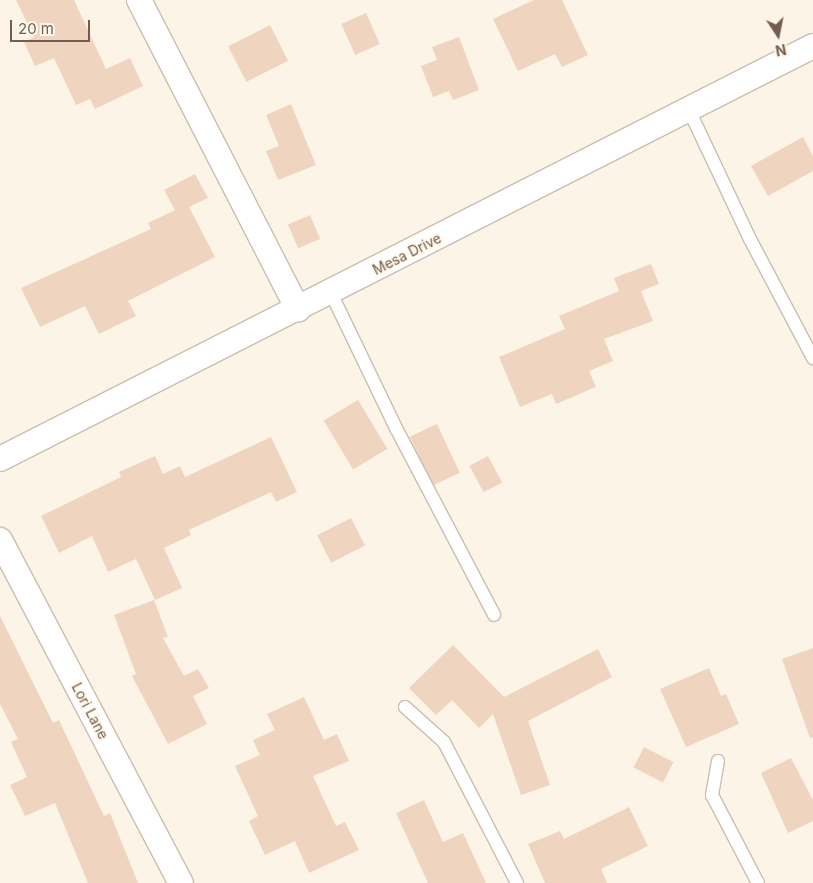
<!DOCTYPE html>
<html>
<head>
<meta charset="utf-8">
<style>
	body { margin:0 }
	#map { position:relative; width:813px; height:883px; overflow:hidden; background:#fbf4e7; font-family:Inter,sans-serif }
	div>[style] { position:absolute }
	.building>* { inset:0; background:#efd5c0; transform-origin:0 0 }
	.roads { filter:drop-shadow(1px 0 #cdbdae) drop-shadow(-1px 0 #cdbdae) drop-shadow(0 1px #cdbdae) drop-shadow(0 -1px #cdbdae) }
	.service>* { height:12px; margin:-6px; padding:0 6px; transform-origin:6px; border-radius:6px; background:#fff }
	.minor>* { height:24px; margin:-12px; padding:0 12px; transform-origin:12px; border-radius:12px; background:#fff }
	span { translate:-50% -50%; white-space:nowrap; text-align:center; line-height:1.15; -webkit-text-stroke:4.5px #fef8ed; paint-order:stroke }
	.street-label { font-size:14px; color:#745d4d }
	.north { position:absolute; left:753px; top:10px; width:50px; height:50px; -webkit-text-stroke:4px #fef8ed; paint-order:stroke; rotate:169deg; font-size:14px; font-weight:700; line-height:20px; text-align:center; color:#745d4d }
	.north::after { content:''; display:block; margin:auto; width:18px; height:22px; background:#745d4d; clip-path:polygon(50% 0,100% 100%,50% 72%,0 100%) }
	.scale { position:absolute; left:10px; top:20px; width:80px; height:22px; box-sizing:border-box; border:2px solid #745d4d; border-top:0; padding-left:6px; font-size:15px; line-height:18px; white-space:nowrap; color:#745d4d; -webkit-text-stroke:4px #fef8ed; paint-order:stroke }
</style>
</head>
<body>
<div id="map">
	<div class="building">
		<i style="clip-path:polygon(16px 0,74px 0,106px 69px,130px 58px,143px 86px,95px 109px,90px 99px,76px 105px,54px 58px,35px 66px,24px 42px,34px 37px)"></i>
		<i style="clip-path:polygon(534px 0,562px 0,588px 55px,562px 67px,555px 54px,518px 71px,493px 19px)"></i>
		<i style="left:366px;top:13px;width:34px;height:27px;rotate:66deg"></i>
		<i style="left:270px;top:25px;width:40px;height:47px;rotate:63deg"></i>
		<i style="clip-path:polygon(459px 37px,479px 90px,453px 100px,449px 91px,433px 97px,421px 66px,437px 60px,432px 47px)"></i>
		<i style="clip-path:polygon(291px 104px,316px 165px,278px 180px,266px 151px,279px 146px,266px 115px)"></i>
		<i style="clip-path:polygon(803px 137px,813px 156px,813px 171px,768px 196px,751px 166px)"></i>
		<i style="clip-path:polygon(195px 174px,208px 198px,189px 207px,215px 257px,128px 301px,136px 316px,99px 334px,85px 306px,40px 327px,21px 288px,151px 229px,148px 223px,175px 210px,164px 190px)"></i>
		<i style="left:310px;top:215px;width:26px;height:24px;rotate:67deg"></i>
		<i style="clip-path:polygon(651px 264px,659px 284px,641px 291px,653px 321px,604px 339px,613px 361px,589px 371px,596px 387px,556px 404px,552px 394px,520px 407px,499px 357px,565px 329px,559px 316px,619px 291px,614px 278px)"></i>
		<i style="left:358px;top:400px;width:57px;height:40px;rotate:59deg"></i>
		<i style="left:437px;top:424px;width:54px;height:30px;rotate:65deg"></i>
		<i style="clip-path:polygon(271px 437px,297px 492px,276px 502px,271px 492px,189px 530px,191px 535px,164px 548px,182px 588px,155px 600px,136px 559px,108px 572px,92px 536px,59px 553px,41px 516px,121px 477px,119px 472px,155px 456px,163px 474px,180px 466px,185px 477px)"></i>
		<i style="left:488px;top:456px;width:30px;height:21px;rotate:62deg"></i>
		<i style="left:351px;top:518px;width:31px;height:38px;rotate:63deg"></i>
		<i style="clip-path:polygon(154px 600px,168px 637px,163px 638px,184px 676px,198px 669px,209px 688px,193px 696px,207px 724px,168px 744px,132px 676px,136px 674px,114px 615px)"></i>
		<i style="clip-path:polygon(0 616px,53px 723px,59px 720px,104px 816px,110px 813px,138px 883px,88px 883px,55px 803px,25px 816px,10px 785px,27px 777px,11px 742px,18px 739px,0 704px)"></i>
		<i style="clip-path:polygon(453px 645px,504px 697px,598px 649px,612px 677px,528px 721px,550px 785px,521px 795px,493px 714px,479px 728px,452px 700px,436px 715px,409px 688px)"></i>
		<i style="clip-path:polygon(813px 648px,813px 737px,810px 738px,782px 659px)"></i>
		<i style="clip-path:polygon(709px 668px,721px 696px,726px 694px,739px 724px,686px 747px,660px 689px)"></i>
		<i style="clip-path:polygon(304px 697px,324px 740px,337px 734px,349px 761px,313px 776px,336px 826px,345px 822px,359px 850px,309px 873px,295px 841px,265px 855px,249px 821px,258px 816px,235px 766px,260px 755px,253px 740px,275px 730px,267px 714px)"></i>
		<i style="left:644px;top:747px;width:33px;height:23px;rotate:27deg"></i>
		<i style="clip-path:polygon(791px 758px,813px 800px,813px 821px,788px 833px,761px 773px)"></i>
		<i style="clip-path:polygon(424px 800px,443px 842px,463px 833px,486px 883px,428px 883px,396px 813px)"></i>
		<i style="clip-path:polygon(629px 807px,648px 846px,601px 869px,607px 883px,545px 883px,528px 844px,560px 831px,564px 839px)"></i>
	</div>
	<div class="roads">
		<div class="service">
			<i style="left:689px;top:110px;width:143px;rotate:64.7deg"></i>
			<i style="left:750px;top:239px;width:135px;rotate:62.1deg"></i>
			<i style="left:331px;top:293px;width:150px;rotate:64.3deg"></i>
			<i style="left:396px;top:428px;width:211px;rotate:62.3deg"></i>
			<i style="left:405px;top:707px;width:52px;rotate:41.9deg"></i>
			<i style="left:444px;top:742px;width:159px;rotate:62.6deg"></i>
			<i style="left:718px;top:761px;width:35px;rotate:100deg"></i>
			<i style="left:712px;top:795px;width:99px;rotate:62.4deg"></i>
		</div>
		<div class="minor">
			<i style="left:139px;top:0;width:348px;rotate:62.8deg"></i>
			<i style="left:0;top:459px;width:912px;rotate:-26.93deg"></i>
			<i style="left:0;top:540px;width:388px;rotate:62.2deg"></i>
		</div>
	</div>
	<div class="street-label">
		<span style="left:407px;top:254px;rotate:-27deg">Mesa Drive</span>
		<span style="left:90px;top:711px;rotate:62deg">Lori Lane</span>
	</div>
	<div class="north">N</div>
	<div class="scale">20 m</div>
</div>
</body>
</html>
